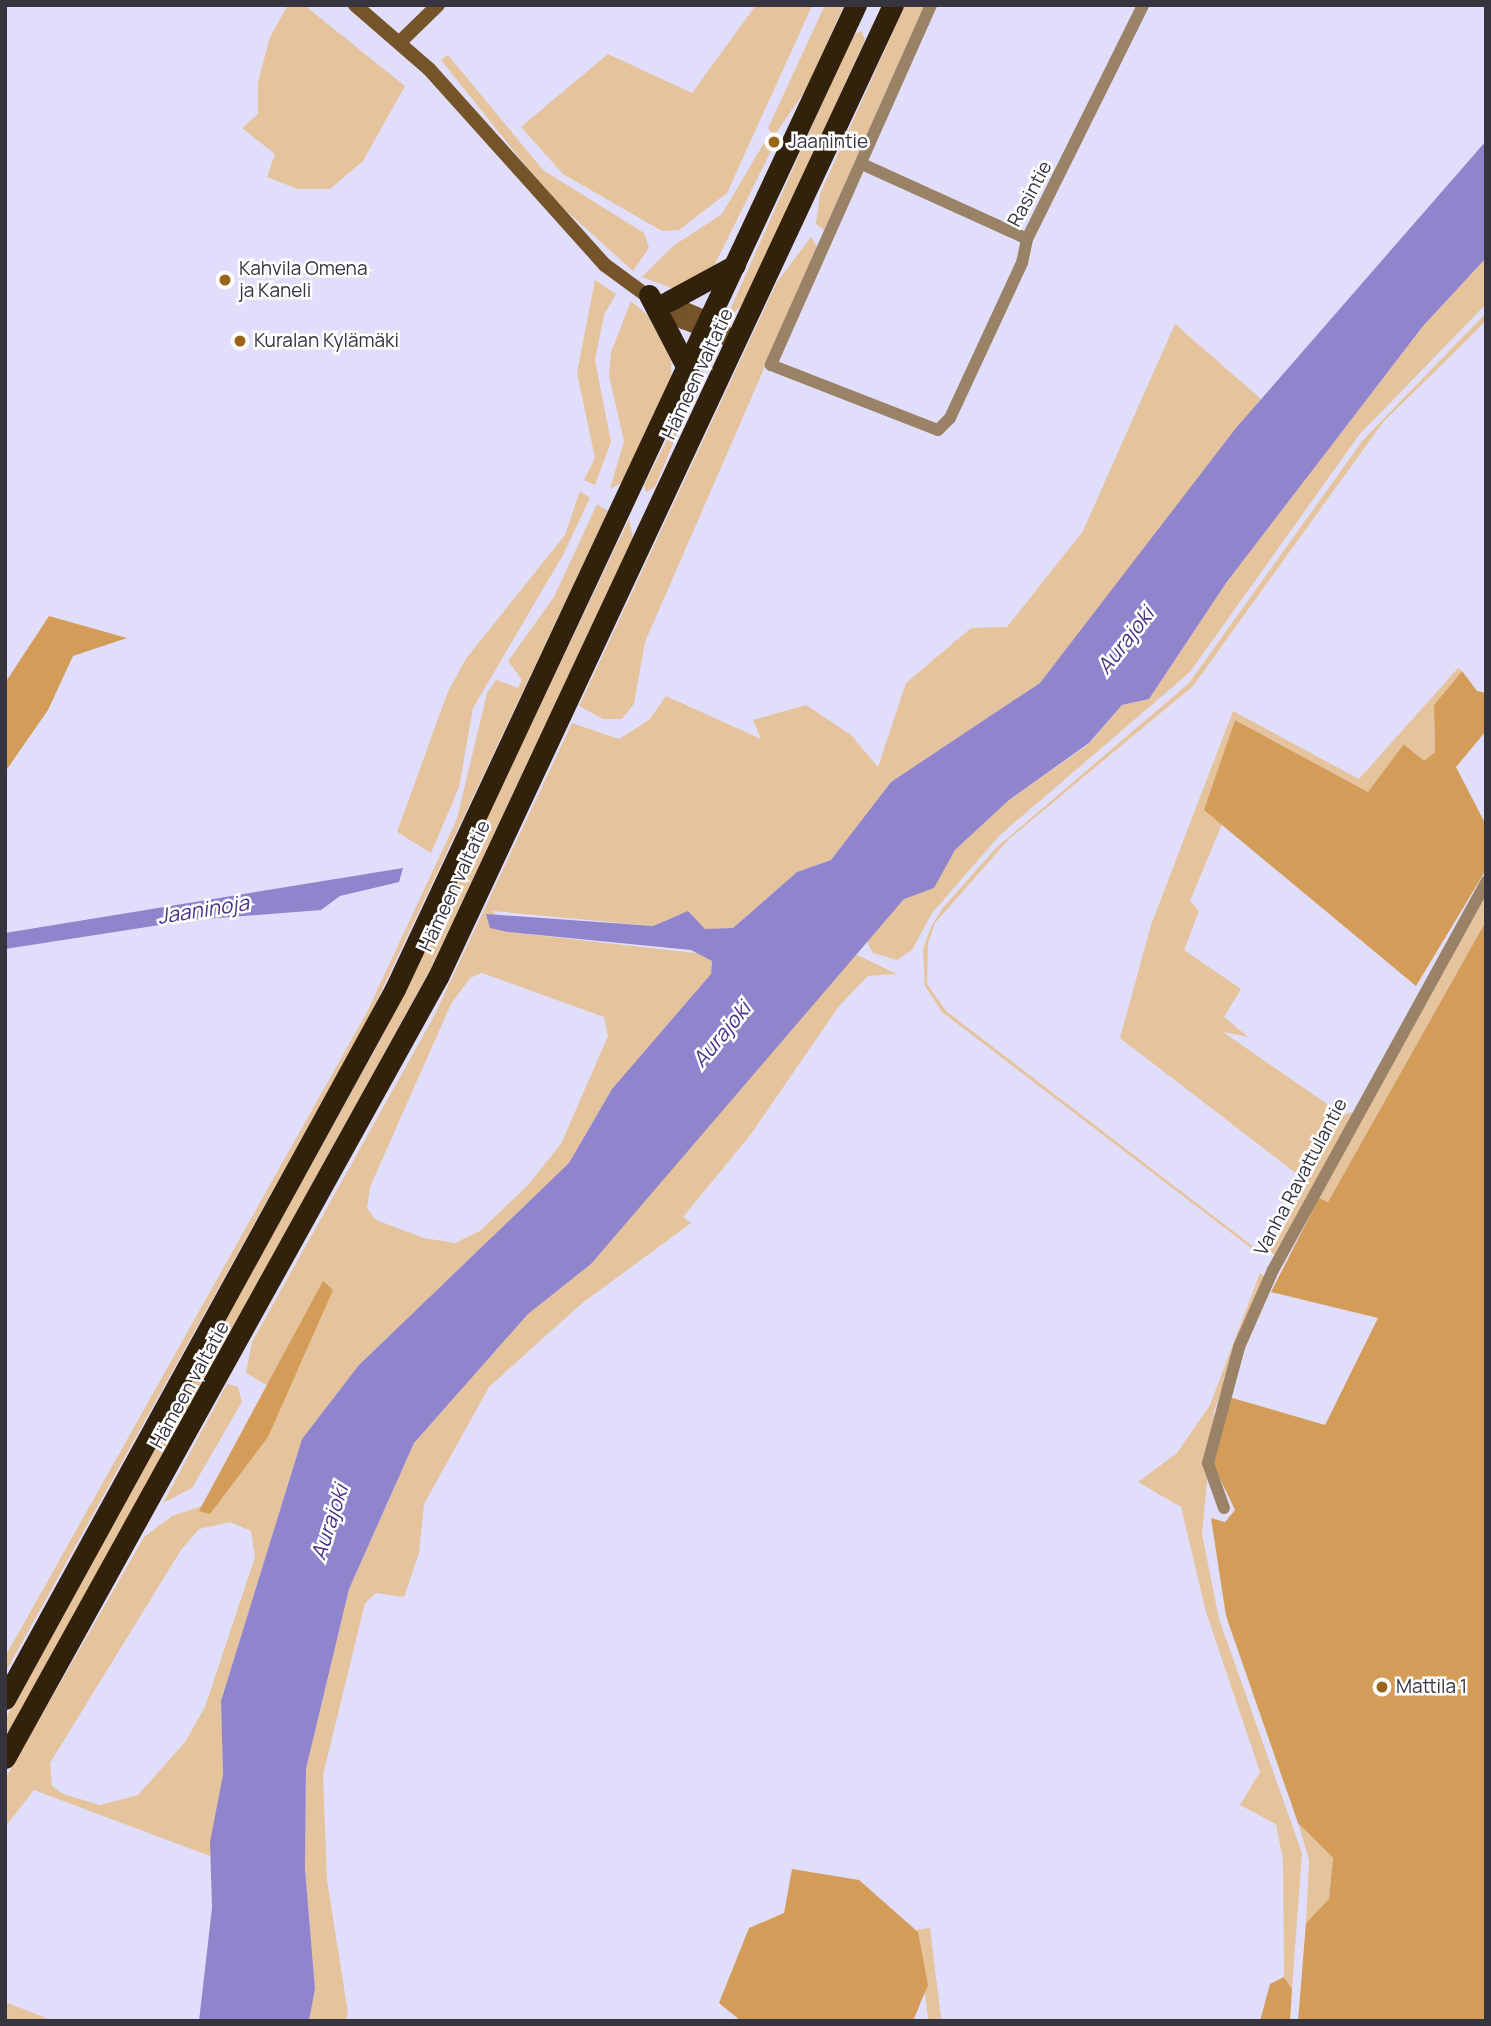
<!DOCTYPE html>
<html>
<head>
<meta charset="utf-8">
<style>
	body { margin:0 }
	#map { position:relative; width:1491px; height:2026px; overflow:hidden; background:#e1defb; font-family:Manrope,sans-serif }
	div>[style] { position:absolute }
	.green>* { inset:0; background:#e5c39c; transform-origin:0 0 }
	.forest>* { inset:0; background:#d39d59 }
	.water>* { inset:0; background:#9084cd }
	.street>* { height:12px; margin:-6px; padding:0 6px; transform-origin:6px; border-radius:6px; background:#998266 }
	.secondary>* { height:14px; margin:-7px; padding:0 7px; transform-origin:7px; border-radius:7px; background:#75542a }
	.highway>* { height:21px; margin:-10.5px; padding:0 10.5px; transform-origin:10.5px; border-radius:10.5px; background:#32210b }
	.dots>* { width:19px; height:19px; translate:-50% -50%; box-sizing:border-box; border:4px solid #fff; border-radius:50% }
	span { translate:-50% -50%; white-space:nowrap; text-align:center; line-height:1.15; -webkit-text-stroke:5px #fff; paint-order:stroke }
	.poi-label { font-size:19px; color:#35343f }
	.left { translate:0 -50%; text-align:left }
	.street-label { font-size:19px; color:#35343f }
	.water-label { font-size:21px; color:#493389; font-style:italic }
	.frame { position:absolute; inset:0; border:7px solid #35343f; pointer-events:none }
</style>
</head>
<body>
<div id="map">
	<div class="green">
		<i style="clip-path:polygon(288px 5px,304px 5px,405px 86px,363px 161px,330px 189px,298px 189px,267px 177px,275px 154px,242px 128px,258px 114px,258px 82px,270px 37px)"></i>
		<i style="clip-path:polygon(756px 5px,812px 6px,727px 193px,679px 230px,662px 231px,563px 174px,521px 127px,608px 54px,692px 93px)"></i>
		<i style="clip-path:polygon(825px 5px,844px 5px,807px 88px,774px 136px,768px 128px)"></i>
		<i style="clip-path:polygon(905px 5px,925px 5px,824px 230px,816px 224px,820px 194px)"></i>
		<i style="clip-path:polygon(861px 31px,865px 40px,744px 304px,726px 319px,852px 36px)"></i>
		<i style="clip-path:polygon(448px 55px,543px 170px,644px 233px,649px 248px,633px 271px,551px 197px,441px 60px)"></i>
		<i style="clip-path:polygon(764px 143px,773px 147px,711px 272px,677px 290px,642px 277px,673px 246px,722px 214px)"></i>
		<i style="clip-path:polygon(811px 237px,817px 247px,645px 642px,634px 704px,622px 719px,603px 719px,579px 706px,777px 282px)"></i>
		<i style="clip-path:polygon(1486px 258px,1486px 304px,1359px 435px,1190px 672px,1000px 835px,932px 913px,912px 950px,897px 960px,873px 953px,866px 940px,904px 899px,934px 887px,955px 850px,1009px 800px,1089px 744px,1122px 705px,1149px 699px,1226px 583px,1423px 326px)"></i>
		<i style="clip-path:polygon(595px 280px,616px 294px,604px 315px,595px 360px,611px 442px,595px 485px,584px 480px,595px 458px,577px 373px)"></i>
		<i style="clip-path:polygon(631px 301px,649px 316px,671px 356px,671px 379px,624px 482px,610px 489px,624px 441px,609px 376px,611px 352px)"></i>
		<i style="clip-path:polygon(1486px 313px,1486px 320px,1474px 333px,1383px 422px,1193px 686px,1009px 839px,935px 923px,928px 943px,927px 984px,946px 1011px,1255px 1248px,1268px 1250px,1306px 1186px,1301px 1177px,1120px 1038px,1151px 925px,1233px 711px,1359px 779px,1458px 668px,1462px 671px,1434px 705px,1435px 752px,1424px 761px,1405px 744px,1368px 792px,1235px 720px,1205px 810px,1222px 824px,1190px 901px,1199px 911px,1184px 950px,1241px 989px,1224px 1017px,1248px 1037px,1223px 1032px,1343px 1115px,1354px 1112px,1275px 1254px,1259px 1254px,942px 1012px,925px 986px,923px 949px,931px 927px,942px 909px,995px 849px,1189px 683px,1363px 440px)"></i>
		<i style="clip-path:polygon(evenodd,1175px 324px,1261px 399px,1040px 683px,891px 782px,831px 860px,797px 872px,733px 928px,705px 930px,678px 915px,653px 926px,493px 911px,508px 932px,704px 954px,712px 961px,711px 974px,612px 1089px,569px 1163px,359px 1365px,302px 1439px,221px 1701px,223px 1775px,210px 1856px,34px 1790px,5px 1827px,5px 1779px,144px 1537px,172px 1516px,202px 1506px,333px 1290px,323px 1282px,270px 1387px,246px 1373px,252px 1342px,433px 1018px,572px 723px,619px 739px,649px 720px,666px 696px,761px 739px,753px 720px,806px 705px,851px 735px,878px 767px,906px 683px,971px 628px,1007px 627px,1083px 531px,1175px 324px,482px 973px,604px 1017px,608px 1036px,561px 1144px,527px 1186px,480px 1231px,455px 1243px,424px 1238px,376px 1220px,367px 1208px,370px 1187px,451px 1004px,470px 978px,482px 973px,1175px 324px,230px 1522px,251px 1531px,255px 1557px,205px 1707px,185px 1742px,138px 1795px,100px 1805px,63px 1794px,52px 1786px,50px 1763px,181px 1550px,199px 1529px,230px 1522px)"></i>
		<i style="clip-path:polygon(709px 357px,655px 487px,646px 492px,644px 485px)"></i>
		<i style="clip-path:polygon(580px 491px,590px 498px,563px 555px,473px 708px,459px 787px,431px 853px,397px 832px,447px 694px,465px 660px,565px 535px)"></i>
		<i style="clip-path:polygon(597px 504px,608px 511px,370px 1015px,5px 1673px,5px 1657px,367px 1012px,457px 819px,487px 693px,496px 680px,518px 688px,522px 680px,508px 661px,554px 597px)"></i>
		<i style="clip-path:polygon(629px 519px,633px 538px,429px 972px,5px 1740px,5px 1720px,24px 1684px,382px 1037px)"></i>
		<i style="clip-path:polygon(1486px 895px,1486px 921px,1328px 1202px,1319px 1198px)"></i>
		<i style="clip-path:polygon(853px 953px,897px 974px,868px 976px,839px 1006px,751px 1134px,683px 1217px,691px 1223px,581px 1304px,489px 1387px,424px 1504px,419px 1553px,404px 1597px,376px 1593px,365px 1603px,323px 1775px,327px 1880px,348px 2013px,346px 2021px,309px 2021px,315px 1989px,305px 1869px,306px 1769px,349px 1589px,414px 1443px,528px 1314px,591px 1264px)"></i>
		<i style="clip-path:polygon(1260px 1273px,1265px 1277px,1214px 1411px,1202px 1534px,1219px 1619px,1302px 1853px,1292px 1989px,1284px 1977px,1283px 1860px,1276px 1824px,1240px 1805px,1260px 1772px,1206px 1612px,1181px 1507px,1138px 1482px,1177px 1453px,1210px 1405px)"></i>
		<i style="clip-path:polygon(227px 1384px,238px 1387px,242px 1402px,192px 1488px,163px 1503px)"></i>
		<i style="clip-path:polygon(1298px 1823px,1333px 1858px,1329px 1899px,1306px 1923px,1309px 1860px)"></i>
		<i style="left:930px;top:1928px;width:94px;height:13px;rotate:83deg"></i>
		<i style="clip-path:polygon(5px 2002px,54px 2021px,5px 2021px)"></i>
	</div>
	<div class="forest">
		<i style="clip-path:polygon(49px 616px,127px 638px,73px 656px,48px 710px,5px 772px,5px 683px)"></i>
		<i style="clip-path:polygon(1462px 671px,1477px 691px,1486px 693px,1486px 731px,1456px 767px,1486px 825px,1486px 870px,1416px 986px,1204px 810px,1235px 720px,1368px 792px,1404px 744px,1424px 761px,1435px 752px,1434px 705px)"></i>
		<i style="clip-path:polygon(1486px 921px,1486px 2021px,1298px 2021px,1306px 1923px,1329px 1899px,1333px 1858px,1298px 1823px,1226px 1616px,1211px 1518px,1225px 1522px,1235px 1510px,1213px 1464px,1229px 1397px,1325px 1425px,1378px 1318px,1271px 1292px,1319px 1198px,1328px 1202px)"></i>
		<i style="clip-path:polygon(323px 1281px,333px 1290px,268px 1437px,210px 1514px,199px 1511px)"></i>
		<i style="clip-path:polygon(792px 1869px,859px 1880px,918px 1932px,928px 1985px,913px 2021px,741px 2021px,719px 2003px,749px 1928px,784px 1913px)"></i>
		<i style="clip-path:polygon(1284px 1977px,1292px 1989px,1290px 2021px,1260px 2021px,1270px 1984px)"></i>
	</div>
	<div class="water">
		<i style="clip-path:polygon(1486px 141px,1486px 258px,1423px 326px,1226px 583px,1149px 699px,1122px 705px,1089px 743px,1009px 800px,955px 850px,934px 888px,904px 899px,591px 1264px,528px 1314px,414px 1443px,349px 1589px,306px 1769px,305px 1869px,315px 1989px,309px 2021px,199px 2021px,212px 1908px,210px 1842px,223px 1775px,221px 1701px,302px 1439px,359px 1365px,569px 1163px,612px 1089px,711px 974px,712px 961px,691px 950px,508px 932px,490px 928px,486px 914px,653px 926px,688px 911px,705px 929px,733px 928px,797px 872px,831px 860px,891px 782px,1040px 683px,1236px 428px)"></i>
		<i style="clip-path:polygon(403px 868px,399px 882px,340px 896px,321px 910px,192px 920px,5px 949px,5px 933px)"></i>
	</div>
	<div class="street">
		<i style="left:931px;top:5px;width:394px;rotate:114deg"></i>
		<i style="left:771px;top:365px;width:179px;rotate:21.3deg"></i>
		<i style="left:938px;top:430px;width:17px;rotate:-45deg"></i>
		<i style="left:950px;top:418px;width:171px;rotate:-65.1deg"></i>
		<i style="left:1022px;top:263px;width:25px;rotate:-78deg"></i>
		<i style="left:1027px;top:239px;width:261px;rotate:-63.6deg"></i>
		<i style="left:862px;top:164px;width:181px;rotate:24.4deg"></i>
		<i style="left:1224px;top:1508px;width:48px;rotate:-109.6deg"></i>
		<i style="left:1208px;top:1463px;width:120px;rotate:-75deg"></i>
		<i style="left:1239px;top:1347px;width:84px;rotate:-66.2deg"></i>
		<i style="left:1273px;top:1270px;width:443px;rotate:-61.2deg"></i>
	</div>
	<div class="secondary">
		<i style="left:355px;top:5px;width:98px;rotate:40.9deg"></i>
		<i style="left:429px;top:69px;width:263px;rotate:48.1deg"></i>
		<i style="left:605px;top:265px;width:97px;rotate:36.2deg"></i>
		<i style="left:683px;top:322px;width:58px;rotate:21.3deg"></i>
		<i style="left:401px;top:41px;width:52px;rotate:-44.2deg"></i>
		<i style="left:664px;top:300px;width:51px;rotate:23.1deg"></i>
		<i style="left:711px;top:320px;width:30px;rotate:41deg"></i>
	</div>
	<div class="highway">
		<i style="left:649px;top:295px;width:85px;rotate:62.5deg"></i>
		<i style="left:669px;top:301px;width:75px;rotate:-28.6deg"></i>
		<i style="left:5px;top:1699px;width:810px;rotate:-61.22deg"></i>
		<i style="left:395px;top:989px;width:1087px;rotate:-64.9deg"></i>
		<i style="left:5px;top:1758px;width:893px;rotate:-61deg"></i>
		<i style="left:438px;top:977px;width:1073px;rotate:-64.92deg"></i>
	</div>
	<div class="dots">
		<i style="left:774px;top:142px;background:#98651a"></i>
		<i style="left:225px;top:280px;background:#98651a"></i>
		<i style="left:240px;top:341px;background:#98651a"></i>
		<i style="left:1382px;top:1687px;background:#98651a"></i>
	</div>
	<div class="poi-label">
		<span class="left" style="left:788px;top:142px">Jaanintie</span>
		<span class="left" style="left:239px;top:280px">Kahvila Omena<br>ja Kaneli</span>
		<span class="left" style="left:254px;top:341px">Kuralan Kylämäki</span>
		<span class="left" style="left:1396px;top:1687px">Mattila 1</span>
	</div>
	<div class="street-label">
		<span style="left:1030px;top:194px;rotate:-62deg">Rasintie</span>
		<span style="left:698px;top:374px;rotate:-65deg">Hämeen valtatie</span>
		<span style="left:455px;top:886px;rotate:-65deg">Hämeen valtatie</span>
		<span style="left:1301px;top:1177px;rotate:-62deg">Vanha Ravattulantie</span>
		<span style="left:190px;top:1385px;rotate:-61deg">Hämeen valtatie</span>
	</div>
	<div class="water-label">
		<span style="left:1125px;top:640px;rotate:-52deg">Aurajoki</span>
		<span style="left:203px;top:909px;rotate:-9deg">Jaaninoja</span>
		<span style="left:721px;top:1034px;rotate:-50deg">Aurajoki</span>
		<span style="left:329px;top:1522px;rotate:-72deg">Aurajoki</span>
	</div>
	<div class="frame"></div>
</div>
</body>
</html>
